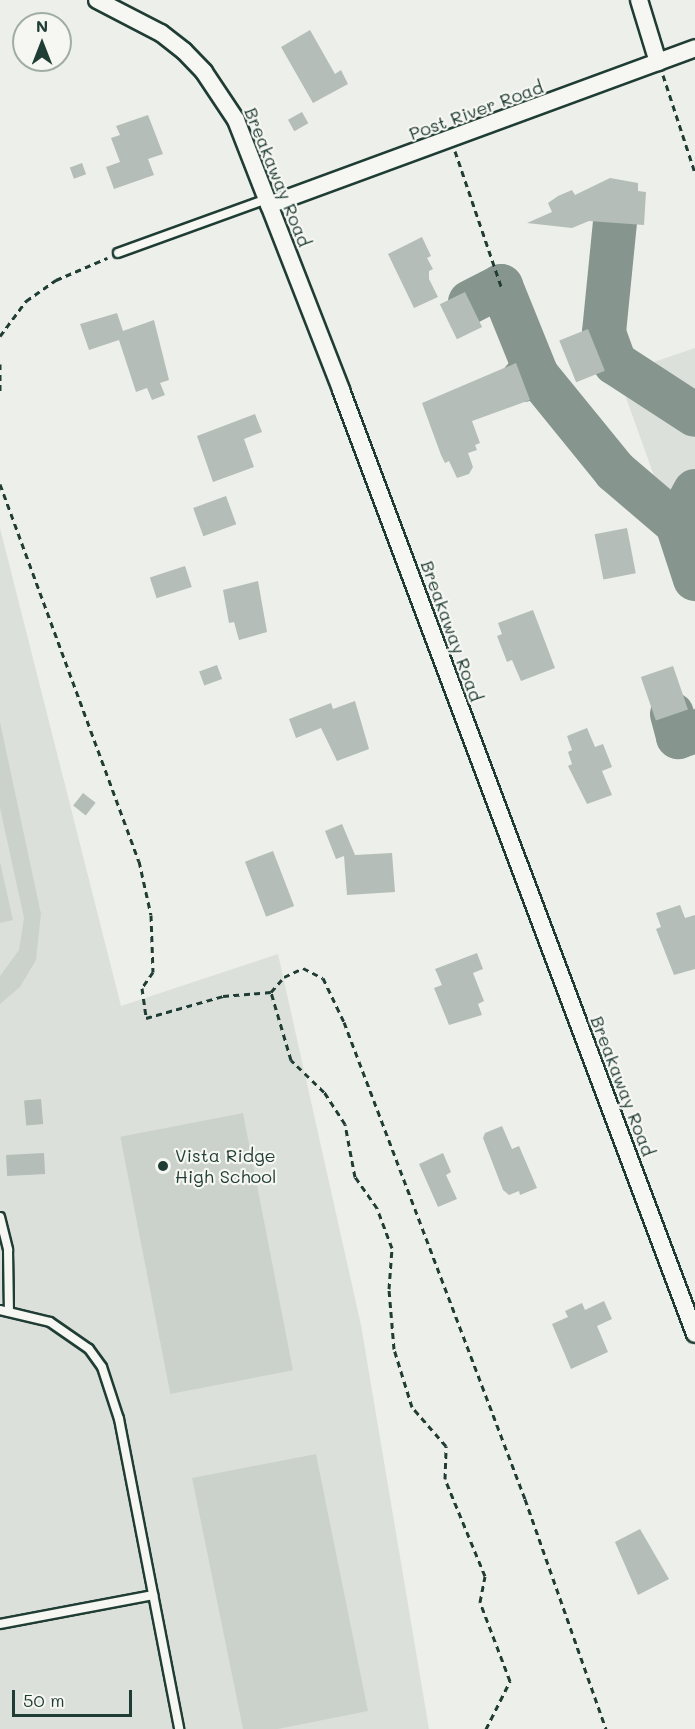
<!DOCTYPE html>
<html>
<head>
<meta charset="utf-8">
<style>
	body { margin:0 }
	#map { position:relative; width:695px; height:1729px; overflow:hidden; background:#edefea; font-family:Mali,sans-serif }
	div>[style] { position:absolute }
	.built>* { inset:0; background:#dce0db }
	.green>* { inset:0; background:#cbd2cc; transform-origin:0 0 }
	.taxiway>* { height:44px; margin:-22px; padding:0 22px; transform-origin:22px; border-radius:22px; background:#86968f }
	.building>* { inset:0; background:#b4bdb8; transform-origin:0 0 }
	.path>* { height:3px; margin-top:-1.5px; transform-origin:0; background:repeating-linear-gradient(90deg,#1f3d34 0 6px,transparent 0 10.5px) }
	.roads { filter:drop-shadow(2px 0 #1f3d34) drop-shadow(-2px 0 #1f3d34) drop-shadow(0 2px #1f3d34) drop-shadow(0 -2px #1f3d34) }
	.lane>* { height:8px; margin:-4px; padding:0 4px; transform-origin:4px; border-radius:4px; background:#f6f6f2 }
	.street>* { height:16px; margin:-8px; padding:0 8px; transform-origin:8px; border-radius:8px; background:#f6f6f2 }
	.dots>* { width:16px; height:16px; translate:-50% -50%; box-sizing:border-box; border:3px solid #f6f6f2; border-radius:50% }
	span { translate:-50% -50%; white-space:nowrap; text-align:center; line-height:1.15; -webkit-text-stroke:4.5px #f6f6f2; paint-order:stroke }
	.street-label { font-size:18px; color:#1f3d34 }
	.poi-label { font-size:18px; color:#1f3d34 }
	.left { translate:0 -50%; text-align:left }
	.north { position:absolute; left:12px; top:12px; width:60px; height:60px; box-sizing:border-box; background:#f6f6f2; border:2px solid #a0aca6; border-radius:50%; rotate:0deg; font-size:16px; font-weight:700; line-height:24px; text-align:center; color:#1f3d34 }
	.north::after { content:''; display:block; margin:auto; width:21px; height:27px; background:#1f3d34; clip-path:polygon(50% 0,100% 100%,50% 72%,0 100%) }
	.scale { position:absolute; left:12px; top:1690px; width:120px; height:27px; box-sizing:border-box; border:3px solid #1f3d34; border-top:0; padding-left:8px; font-size:18px; line-height:21px; white-space:nowrap; color:#1f3d34; -webkit-text-stroke:4px #f6f6f2; paint-order:stroke }
</style>
</head>
<body>
<div id="map">
	<div class="built">
		<i style="clip-path:polygon(695px 348px,695px 590px,625px 395px,636px 368px)"></i>
		<i style="clip-path:polygon(0 528px,121px 1006px,278px 954px,361px 1325px,429px 1729px,0 1729px)"></i>
	</div>
	<div class="green">
		<i style="clip-path:polygon(0 722px,41px 914px,36px 960px,20px 987px,0 1004px,0 976px,19px 950px,24px 918px,0 808px)"></i>
		<i style="clip-path:polygon(0 862px,13px 920px,0 923px)"></i>
		<i style="left:243px;top:1113px;width:262px;height:125px;rotate:79deg"></i>
		<i style="clip-path:polygon(316px 1454px,368px 1711px,278px 1729px,243px 1729px,192px 1478px)"></i>
	</div>
	<div class="taxiway">
		<i style="left:615px;top:222px;width:112px;rotate:95.7deg"></i>
		<i style="left:604px;top:333px;width:32px;rotate:70deg"></i>
		<i style="left:615px;top:363px;width:95px;rotate:33deg"></i>
		<i style="left:470px;top:302px;width:35px;rotate:-27deg"></i>
		<i style="left:501px;top:286px;width:96px;rotate:68deg"></i>
		<i style="left:523px;top:380px;width:15px;rotate:-20deg"></i>
		<i style="left:537px;top:375px;width:124px;rotate:50.9deg"></i>
		<i style="left:615px;top:471px;width:82px;rotate:40.5deg"></i>
		<i style="left:695px;top:491px;width:38px;rotate:119deg"></i>
		<i style="left:677px;top:524px;width:58px;rotate:71.9deg"></i>
		<i style="left:672px;top:714px;width:24px;rotate:75deg"></i>
		<i style="left:678px;top:737px;width:18px;rotate:-19deg"></i>
	</div>
	<div class="building">
		<i style="clip-path:polygon(310px 30px,335px 74px,341px 70px,348px 84px,313px 103px,281px 47px)"></i>
		<i style="left:302px;top:112px;width:13px;height:16px;rotate:61deg"></i>
		<i style="clip-path:polygon(148px 115px,163px 154px,148px 159px,154px 175px,114px 189px,106px 167px,120px 162px,111px 138px,120px 135px,116px 126px)"></i>
		<i style="left:82px;top:163px;width:12px;height:13px;rotate:70deg"></i>
		<i style="clip-path:polygon(610px 178px,638px 183px,638px 191px,646px 192px,644px 225px,589px 221px,572px 228px,527px 223px,552px 212px,548px 203px,558px 196px,572px 190px,575px 195px)"></i>
		<i style="clip-path:polygon(422px 237px,431px 256px,427px 258px,433px 269px,429px 271px,429px 279px,438px 297px,414px 308px,388px 254px)"></i>
		<i style="left:465px;top:292px;width:39px;height:28px;rotate:64deg"></i>
		<i style="clip-path:polygon(117px 313px,123px 331px,154px 320px,169px 380px,160px 383px,165px 395px,152px 400px,147px 388px,136px 392px,119px 340px,89px 350px,80px 324px)"></i>
		<i style="left:588px;top:329px;width:45px;height:31px;rotate:68deg"></i>
		<i style="clip-path:polygon(516px 363px,530px 400px,472px 421px,480px 443px,475px 445px,477px 450px,468px 453px,473px 467px,469px 474px,457px 478px,449px 461px,445px 463px,441px 455px,422px 403px)"></i>
		<i style="clip-path:polygon(255px 414px,262px 432px,244px 439px,254px 467px,213px 482px,197px 436px)"></i>
		<i style="left:226px;top:496px;width:30px;height:35px;rotate:70deg"></i>
		<i style="left:627px;top:528px;width:46px;height:33px;rotate:79deg"></i>
		<i style="left:185px;top:566px;width:22px;height:37px;rotate:72deg"></i>
		<i style="clip-path:polygon(258px 581px,267px 632px,239px 640px,234px 622px,229px 623px,223px 590px)"></i>
		<i style="clip-path:polygon(533px 610px,555px 668px,521px 681px,512px 660px,507px 662px,497px 636px,502px 634px,498px 623px)"></i>
		<i style="left:217px;top:665px;width:15px;height:19px;rotate:70deg"></i>
		<i style="left:673px;top:666px;width:46px;height:34px;rotate:71deg"></i>
		<i style="clip-path:polygon(355px 701px,369px 749px,337px 761px,321px 728px,296px 738px,289px 719px,331px 703px,333px 709px)"></i>
		<i style="clip-path:polygon(587px 728px,595px 747px,603px 744px,612px 767px,602px 771px,612px 795px,587px 804px,568px 766px,572px 764px,568px 752px,572px 750px,567px 736px)"></i>
		<i style="left:83px;top:793px;width:16px;height:16px;rotate:38deg"></i>
		<i style="clip-path:polygon(342px 824px,355px 855px,392px 853px,395px 892px,347px 895px,344px 856px,336px 859px,325px 831px)"></i>
		<i style="left:273px;top:851px;width:59px;height:30px;rotate:69deg"></i>
		<i style="clip-path:polygon(680px 905px,685px 918px,695px 915px,695px 969px,674px 975px,656px 929px,661px 927px,656px 913px)"></i>
		<i style="clip-path:polygon(477px 953px,483px 969px,473px 973px,484px 1001px,478px 1004px,482px 1015px,449px 1025px,434px 988px,442px 985px,435px 969px)"></i>
		<i style="left:41px;top:1099px;width:25px;height:17px;rotate:85deg"></i>
		<i style="clip-path:polygon(502px 1126px,512px 1149px,519px 1146px,537px 1188px,520px 1195px,519px 1191px,509px 1195px,503px 1190px,483px 1138px,485px 1133px)"></i>
		<i style="left:44px;top:1153px;width:21px;height:38px;rotate:87deg"></i>
		<i style="clip-path:polygon(443px 1153px,451px 1172px,446px 1175px,457px 1199px,438px 1207px,419px 1164px)"></i>
		<i style="clip-path:polygon(604px 1301px,612px 1319px,597px 1326px,608px 1352px,571px 1369px,552px 1324px,568px 1317px,565px 1311px,582px 1303px,585px 1310px)"></i>
		<i style="clip-path:polygon(640px 1529px,669px 1579px,638px 1595px,615px 1542px)"></i>
	</div>
	<div class="path">
		<i style="left:663px;top:75px;width:103px;rotate:71.9deg"></i>
		<i style="left:455px;top:151px;width:143px;rotate:71.2deg"></i>
		<i style="left:0;top:336px;width:44px;rotate:-53.4deg"></i>
		<i style="left:26px;top:301px;width:37px;rotate:-35deg"></i>
		<i style="left:56px;top:280px;width:56px;rotate:-23.3deg"></i>
		<i style="left:0;top:364px;width:27px;rotate:90deg"></i>
		<i style="left:0;top:484px;width:402px;rotate:69.8deg"></i>
		<i style="left:139px;top:861px;width:55px;rotate:77.5deg"></i>
		<i style="left:151px;top:915px;width:57px;rotate:88deg"></i>
		<i style="left:153px;top:972px;width:19px;rotate:125deg"></i>
		<i style="left:142px;top:988px;width:30px;rotate:82deg"></i>
		<i style="left:146px;top:1018px;width:80px;rotate:-15.9deg"></i>
		<i style="left:223px;top:996px;width:48px;rotate:-4.8deg"></i>
		<i style="left:486px;top:1729px;width:54px;rotate:-63.4deg"></i>
		<i style="left:510px;top:1681px;width:85px;rotate:-110.8deg"></i>
		<i style="left:480px;top:1602px;width:26px;rotate:-79deg"></i>
		<i style="left:485px;top:1576px;width:105px;rotate:-112.4deg"></i>
		<i style="left:445px;top:1479px;width:33px;rotate:-88deg"></i>
		<i style="left:446px;top:1446px;width:52px;rotate:-131.1deg"></i>
		<i style="left:412px;top:1407px;width:61px;rotate:-107.2deg"></i>
		<i style="left:394px;top:1349px;width:60px;rotate:-94.8deg"></i>
		<i style="left:389px;top:1289px;width:41px;rotate:-85.8deg"></i>
		<i style="left:392px;top:1248px;width:43px;rotate:-110.6deg"></i>
		<i style="left:377px;top:1208px;width:38px;rotate:-125deg"></i>
		<i style="left:355px;top:1177px;width:54px;rotate:-100.7deg"></i>
		<i style="left:345px;top:1124px;width:38px;rotate:-123deg"></i>
		<i style="left:324px;top:1092px;width:46px;rotate:-135.9deg"></i>
		<i style="left:291px;top:1060px;width:71px;rotate:-106.4deg"></i>
		<i style="left:271px;top:992px;width:20px;rotate:-49deg"></i>
		<i style="left:284px;top:977px;width:21px;rotate:-25deg"></i>
		<i style="left:303px;top:968px;width:22px;rotate:27deg"></i>
		<i style="left:323px;top:978px;width:49px;rotate:64.5deg"></i>
		<i style="left:344px;top:1022px;width:510px;rotate:69.22deg"></i>
		<i style="left:525px;top:1499px;width:244px;rotate:70.6deg"></i>
	</div>
	<div class="roads">
		<div class="lane">
			<i style="left:118px;top:253px;width:158px;rotate:-19.9deg"></i>
			<i style="left:0;top:1217px;width:34px;rotate:76deg"></i>
			<i style="left:8px;top:1250px;width:62px;rotate:89.1deg"></i>
			<i style="left:0;top:1310px;width:51px;rotate:13.5deg"></i>
			<i style="left:50px;top:1322px;width:47px;rotate:34.7deg"></i>
			<i style="left:89px;top:1349px;width:22px;rotate:54deg"></i>
			<i style="left:102px;top:1367px;width:55px;rotate:71.9deg"></i>
			<i style="left:119px;top:1419px;width:316px;rotate:79deg"></i>
			<i style="left:0;top:1624px;width:156px;rotate:-10.7deg"></i>
		</div>
		<div class="street">
			<i style="left:97px;top:0;width:72px;rotate:27.3deg"></i>
			<i style="left:161px;top:33px;width:29px;rotate:38deg"></i>
			<i style="left:184px;top:51px;width:29px;rotate:46deg"></i>
			<i style="left:204px;top:72px;width:58px;rotate:56.3deg"></i>
			<i style="left:236px;top:120px;width:290px;rotate:68.7deg"></i>
			<i style="left:341px;top:390px;width:1008px;rotate:69.44deg"></i>
			<i style="left:639px;top:0;width:65px;rotate:73deg"></i>
			<i style="left:269px;top:205px;width:454px;rotate:-20.2deg"></i>
		</div>
	</div>
	<div class="dots">
		<i style="left:163px;top:1166px;background:#1f3d34"></i>
	</div>
	<div class="street-label">
		<span style="left:476px;top:110px;rotate:-20deg">Post River Road</span>
		<span style="left:278px;top:177px;rotate:68deg">Breakaway Road</span>
		<span style="left:452px;top:631px;rotate:70deg">Breakaway Road</span>
		<span style="left:623px;top:1086px;rotate:69deg">Breakaway Road</span>
	</div>
	<div class="poi-label">
		<span class="left" style="left:175px;top:1166px">Vista Ridge<br>High School</span>
	</div>
	<div class="north">N</div>
	<div class="scale">50 m</div>
</div>
</body>
</html>
